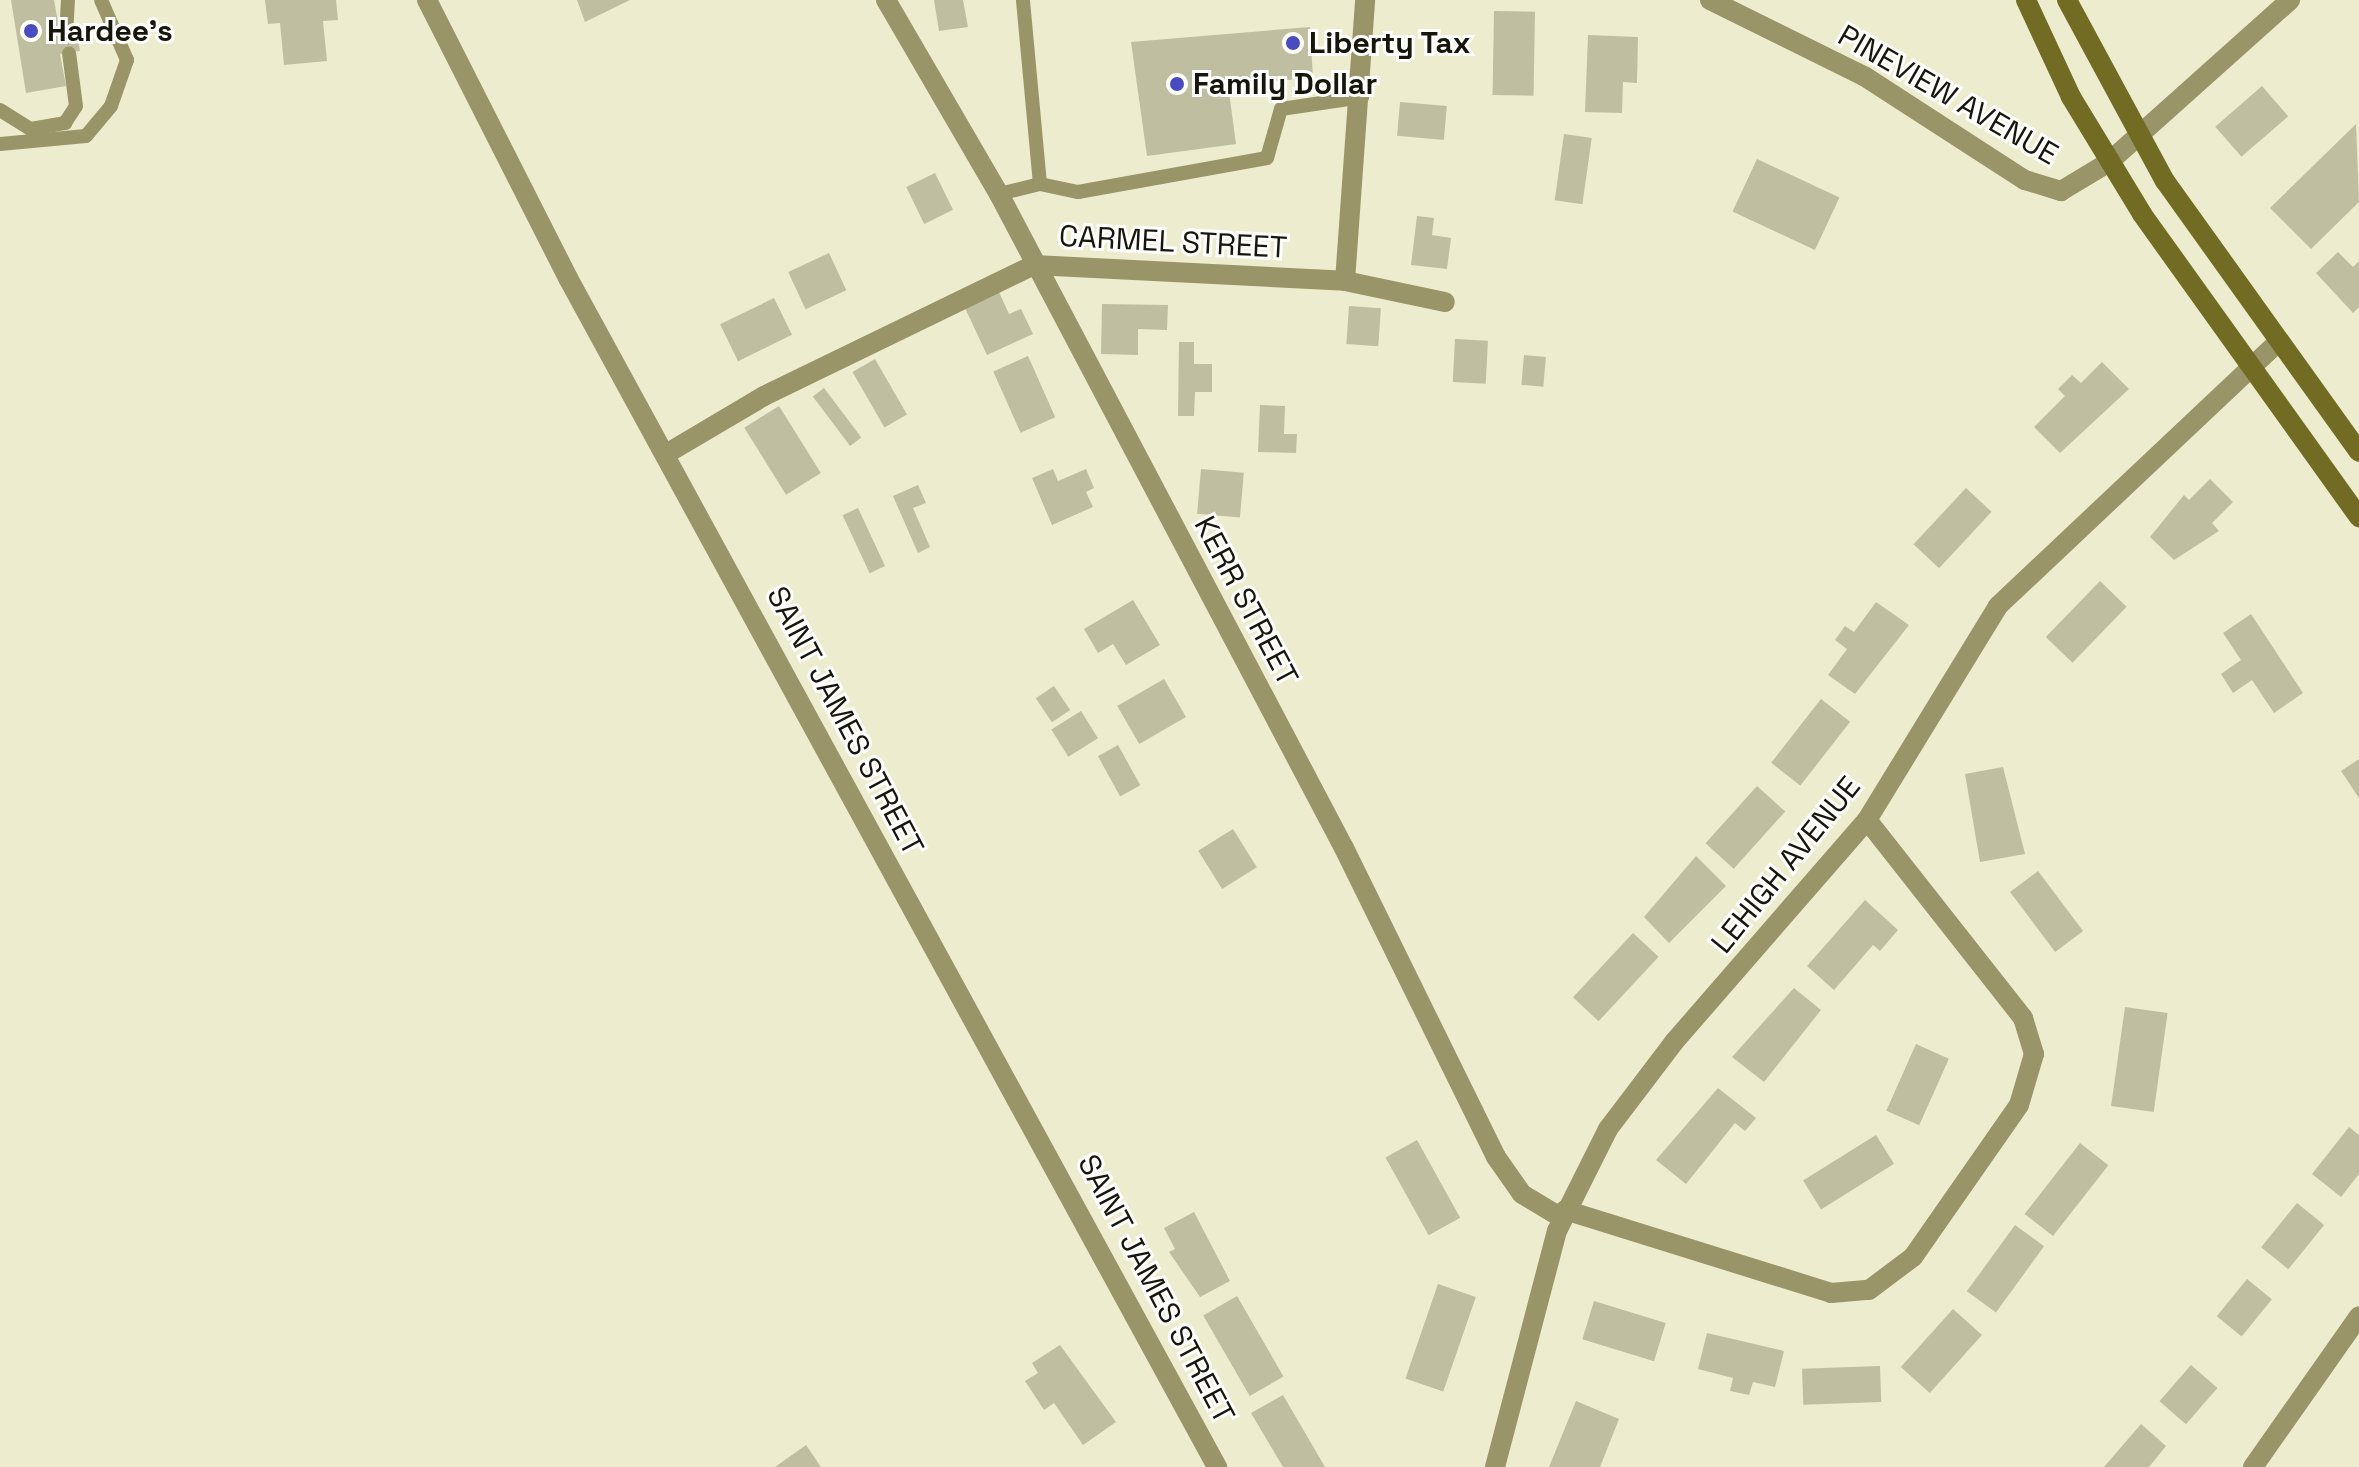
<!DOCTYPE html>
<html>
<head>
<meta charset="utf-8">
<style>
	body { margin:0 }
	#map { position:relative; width:2359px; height:1467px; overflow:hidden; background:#eeecce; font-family:"Space Grotesk",sans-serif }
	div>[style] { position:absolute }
	.building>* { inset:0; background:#c0bea0; transform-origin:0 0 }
	.lane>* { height:14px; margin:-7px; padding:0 7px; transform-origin:7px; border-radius:7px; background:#999569 }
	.street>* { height:20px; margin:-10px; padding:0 10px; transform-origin:10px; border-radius:10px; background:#999569 }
	.secondary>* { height:20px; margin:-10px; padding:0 10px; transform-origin:10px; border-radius:10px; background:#726b23 }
	.dots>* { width:22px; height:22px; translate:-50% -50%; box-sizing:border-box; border:4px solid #fff; border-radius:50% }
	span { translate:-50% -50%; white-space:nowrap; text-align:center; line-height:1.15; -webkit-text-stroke:6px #fff; paint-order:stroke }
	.poi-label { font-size:30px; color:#17160b; font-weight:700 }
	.left { translate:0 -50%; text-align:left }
	.street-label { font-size:30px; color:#17160b }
</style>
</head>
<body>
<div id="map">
	<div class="building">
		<i style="clip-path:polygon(11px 0,54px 0,61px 38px,77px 35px,80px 51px,60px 54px,66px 86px,26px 93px)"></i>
		<i style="clip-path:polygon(265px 0,336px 0,338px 20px,323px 21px,327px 61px,284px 65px,280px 23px,268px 24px)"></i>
		<i style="clip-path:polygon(577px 0,630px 0,585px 22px)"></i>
		<i style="clip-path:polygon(934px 0,963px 0,968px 27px,939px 31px)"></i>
		<i style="left:1494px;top:11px;width:41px;height:84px;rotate:1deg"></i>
		<i style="clip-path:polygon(1310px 27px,1313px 78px,1228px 85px,1236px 144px,1147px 156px,1131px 42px)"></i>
		<i style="clip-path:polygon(1588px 35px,1638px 37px,1637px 83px,1623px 82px,1622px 113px,1585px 112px)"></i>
		<i style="left:2262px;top:86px;width:40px;height:62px;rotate:49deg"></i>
		<i style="left:1400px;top:102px;width:47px;height:34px;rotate:5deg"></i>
		<i style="clip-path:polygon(2356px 124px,2359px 202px,2311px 249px,2270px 208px)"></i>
		<i style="left:1564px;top:134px;width:28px;height:67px;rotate:8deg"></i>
		<i style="left:1757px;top:159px;width:91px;height:58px;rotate:25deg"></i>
		<i style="left:935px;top:173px;width:41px;height:32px;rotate:64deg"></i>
		<i style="clip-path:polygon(1417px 216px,1434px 218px,1432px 235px,1451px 238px,1447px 269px,1411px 265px)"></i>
		<i style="clip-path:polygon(2338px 252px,2353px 267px,2359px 261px,2359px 307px,2353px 313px,2316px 273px)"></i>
		<i style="left:829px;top:253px;width:41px;height:45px;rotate:65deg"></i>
		<i style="clip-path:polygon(999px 292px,1009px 314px,1021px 309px,1033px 334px,987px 355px,965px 308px)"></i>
		<i style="left:774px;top:298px;width:41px;height:60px;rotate:64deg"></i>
		<i style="clip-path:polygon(1102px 304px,1168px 305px,1167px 330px,1138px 329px,1138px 355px,1101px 354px)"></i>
		<i style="left:1349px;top:306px;width:32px;height:38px;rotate:4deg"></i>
		<i style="left:1455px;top:339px;width:33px;height:43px;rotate:3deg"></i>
		<i style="clip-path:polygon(1179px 342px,1194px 342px,1194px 364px,1212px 364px,1212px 392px,1195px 392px,1194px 416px,1178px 416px)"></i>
		<i style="left:1524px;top:355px;width:22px;height:30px;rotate:5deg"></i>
		<i style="left:1028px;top:356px;width:67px;height:38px;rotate:66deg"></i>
		<i style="left:875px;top:359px;width:64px;height:26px;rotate:60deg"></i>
		<i style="clip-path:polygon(2102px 362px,2129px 389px,2060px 453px,2034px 427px,2065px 396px,2058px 389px,2072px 375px,2081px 383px)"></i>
		<i style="left:824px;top:388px;width:62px;height:14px;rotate:53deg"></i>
		<i style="clip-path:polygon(1260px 405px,1285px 406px,1284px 434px,1297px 434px,1296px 453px,1258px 452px)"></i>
		<i style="left:779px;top:406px;width:79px;height:41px;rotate:58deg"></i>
		<i style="clip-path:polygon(1053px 469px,1058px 481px,1086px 469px,1094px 488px,1086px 492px,1093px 507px,1052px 525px,1032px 478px)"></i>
		<i style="left:1201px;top:469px;width:43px;height:45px;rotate:5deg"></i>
		<i style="clip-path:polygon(2210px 479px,2233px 502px,2212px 523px,2219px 531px,2174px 560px,2150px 537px,2184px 495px,2189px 500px)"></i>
		<i style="clip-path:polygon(918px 485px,926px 503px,913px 508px,930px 547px,918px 553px,893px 496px)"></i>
		<i style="left:1966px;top:488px;width:35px;height:77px;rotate:43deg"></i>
		<i style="left:858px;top:508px;width:64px;height:17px;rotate:65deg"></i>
		<i style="left:2100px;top:581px;width:37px;height:78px;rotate:44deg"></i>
		<i style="clip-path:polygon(1133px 600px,1160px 645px,1126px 665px,1113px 644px,1098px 653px,1084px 629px)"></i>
		<i style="clip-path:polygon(1876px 602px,1909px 625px,1855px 694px,1828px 675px,1847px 649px,1835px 640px,1845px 626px,1854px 632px)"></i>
		<i style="clip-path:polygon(2251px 614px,2303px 693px,2274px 713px,2252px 680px,2233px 693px,2221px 674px,2241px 660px,2223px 633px)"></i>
		<i style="left:1164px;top:679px;width:44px;height:54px;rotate:60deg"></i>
		<i style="left:1054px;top:686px;width:29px;height:22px;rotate:56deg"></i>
		<i style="left:1821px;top:699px;width:37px;height:81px;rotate:38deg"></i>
		<i style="left:1081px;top:711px;width:32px;height:35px;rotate:58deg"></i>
		<i style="left:1118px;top:745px;width:46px;height:23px;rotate:61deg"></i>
		<i style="clip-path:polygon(2359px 759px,2359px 798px,2341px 771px)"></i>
		<i style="clip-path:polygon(2003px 767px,2025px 854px,1980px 862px,1965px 774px)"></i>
		<i style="left:1757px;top:786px;width:38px;height:77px;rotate:42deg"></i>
		<i style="left:1233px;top:829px;width:45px;height:41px;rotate:58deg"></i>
		<i style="clip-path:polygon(1696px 856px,1726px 886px,1669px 943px,1644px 917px)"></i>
		<i style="left:2038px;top:871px;width:75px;height:35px;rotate:53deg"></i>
		<i style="clip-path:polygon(1865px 900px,1898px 930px,1880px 951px,1873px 945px,1834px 990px,1807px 966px)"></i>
		<i style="left:1633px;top:933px;width:35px;height:88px;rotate:43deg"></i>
		<i style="clip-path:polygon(1794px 988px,1821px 1010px,1764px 1082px,1732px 1057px)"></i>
		<i style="left:2125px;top:1007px;width:43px;height:100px;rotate:8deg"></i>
		<i style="left:1916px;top:1044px;width:36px;height:73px;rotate:24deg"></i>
		<i style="clip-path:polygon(1718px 1088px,1756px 1118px,1745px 1131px,1735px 1123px,1686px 1184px,1656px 1160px)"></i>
		<i style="clip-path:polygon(2349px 1127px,2359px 1135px,2359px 1174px,2341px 1197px,2312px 1174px)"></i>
		<i style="left:1876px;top:1135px;width:34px;height:86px;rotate:58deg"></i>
		<i style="left:1417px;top:1140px;width:89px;height:36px;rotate:61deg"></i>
		<i style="left:2080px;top:1143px;width:36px;height:90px;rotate:38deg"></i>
		<i style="left:2297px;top:1203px;width:35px;height:57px;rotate:39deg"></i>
		<i style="clip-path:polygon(1194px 1212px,1230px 1281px,1200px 1297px,1169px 1252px,1175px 1249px,1164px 1228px)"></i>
		<i style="left:2015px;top:1225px;width:36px;height:82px;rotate:36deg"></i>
		<i style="left:2247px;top:1279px;width:32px;height:48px;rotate:39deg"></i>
		<i style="left:1438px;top:1284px;width:40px;height:100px;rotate:19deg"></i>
		<i style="left:1237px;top:1296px;width:93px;height:39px;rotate:60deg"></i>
		<i style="left:1594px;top:1301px;width:75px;height:40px;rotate:17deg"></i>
		<i style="left:1953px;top:1309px;width:39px;height:78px;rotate:42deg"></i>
		<i style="clip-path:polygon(1707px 1333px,1784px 1351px,1775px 1387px,1753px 1382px,1749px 1395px,1730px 1391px,1733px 1378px,1698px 1369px)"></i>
		<i style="clip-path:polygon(1060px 1345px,1116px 1422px,1083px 1445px,1054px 1403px,1044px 1410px,1025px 1381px,1038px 1373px,1032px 1363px)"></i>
		<i style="left:2191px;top:1365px;width:35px;height:48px;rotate:41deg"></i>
		<i style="left:1880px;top:1366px;width:36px;height:78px;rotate:88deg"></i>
		<i style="clip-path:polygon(1283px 1395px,1325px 1467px,1283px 1467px,1251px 1413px)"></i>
		<i style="clip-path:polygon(1576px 1401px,1619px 1419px,1600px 1467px,1549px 1467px)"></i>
		<i style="clip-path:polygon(2141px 1424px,2166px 1446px,2149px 1467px,2104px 1467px)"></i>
		<i style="clip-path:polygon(806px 1445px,821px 1467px,775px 1467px)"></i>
	</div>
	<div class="lane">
		<i style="left:66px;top:37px;width:37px;rotate:-87deg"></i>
		<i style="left:0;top:110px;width:36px;rotate:32deg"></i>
		<i style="left:31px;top:129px;width:35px;rotate:-10deg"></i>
		<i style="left:65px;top:123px;width:20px;rotate:-57deg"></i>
		<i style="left:76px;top:106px;width:53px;rotate:-97.5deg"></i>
		<i style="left:0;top:144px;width:86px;rotate:-5.3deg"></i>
		<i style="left:86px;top:136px;width:39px;rotate:-50deg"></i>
		<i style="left:111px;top:106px;width:49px;rotate:-70.8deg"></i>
		<i style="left:127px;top:60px;width:65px;rotate:-113.4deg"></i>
		<i style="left:1040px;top:184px;width:39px;rotate:12deg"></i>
		<i style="left:1078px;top:192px;width:192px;rotate:-10.2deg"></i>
		<i style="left:1267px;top:158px;width:51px;rotate:-74.1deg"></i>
		<i style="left:1281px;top:109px;width:82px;rotate:-8.4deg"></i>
		<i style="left:999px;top:194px;width:42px;rotate:-13.7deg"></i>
		<i style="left:1040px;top:184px;width:185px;rotate:-95.3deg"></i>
	</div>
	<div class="street">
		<i style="left:427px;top:0;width:312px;rotate:63.1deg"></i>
		<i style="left:568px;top:278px;width:1355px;rotate:61.37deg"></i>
		<i style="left:886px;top:0;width:225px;rotate:59.8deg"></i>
		<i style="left:999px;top:194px;width:739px;rotate:62.19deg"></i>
		<i style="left:1344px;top:848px;width:344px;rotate:63.8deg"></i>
		<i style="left:1496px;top:1157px;width:45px;rotate:54.9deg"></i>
		<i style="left:1522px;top:1194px;width:47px;rotate:31deg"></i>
		<i style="left:1710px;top:0;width:172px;rotate:26.3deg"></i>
		<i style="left:1864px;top:76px;width:192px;rotate:32.9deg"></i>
		<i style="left:2025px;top:180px;width:38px;rotate:17deg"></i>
		<i style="left:2061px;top:191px;width:56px;rotate:-31.1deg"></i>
		<i style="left:2109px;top:162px;width:243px;rotate:-41.8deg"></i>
		<i style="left:1345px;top:281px;width:282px;rotate:-85.9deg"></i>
		<i style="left:666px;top:454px;width:114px;rotate:-30.6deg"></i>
		<i style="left:764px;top:396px;width:300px;rotate:-25.9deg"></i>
		<i style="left:1034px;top:265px;width:311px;rotate:2.9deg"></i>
		<i style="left:1345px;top:281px;width:102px;rotate:11.9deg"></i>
		<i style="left:1565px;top:1210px;width:279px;rotate:17.3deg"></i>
		<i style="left:1831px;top:1293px;width:38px;rotate:-5deg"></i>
		<i style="left:1869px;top:1290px;width:55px;rotate:-36.9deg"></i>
		<i style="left:1913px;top:1257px;width:185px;rotate:-55.1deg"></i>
		<i style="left:2019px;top:1105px;width:53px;rotate:-73.6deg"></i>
		<i style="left:2034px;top:1054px;width:38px;rotate:-107deg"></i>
		<i style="left:2023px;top:1018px;width:252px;rotate:-128.2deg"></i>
		<i style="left:1495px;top:1467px;width:244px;rotate:-75.3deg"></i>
		<i style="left:1557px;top:1231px;width:114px;rotate:-63.4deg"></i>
		<i style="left:1608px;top:1129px;width:109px;rotate:-52.8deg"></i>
		<i style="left:1674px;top:1042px;width:294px;rotate:-49deg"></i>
		<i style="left:1867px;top:820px;width:251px;rotate:-58.5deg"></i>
		<i style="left:1998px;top:606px;width:386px;rotate:-43.3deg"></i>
		<i style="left:2253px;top:1467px;width:184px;rotate:-54.9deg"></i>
	</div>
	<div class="secondary">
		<i style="left:2026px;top:0;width:107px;rotate:65.1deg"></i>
		<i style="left:2071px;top:97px;width:137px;rotate:58.7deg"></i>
		<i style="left:2142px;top:214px;width:373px;rotate:54.4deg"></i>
		<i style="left:2067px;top:0;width:206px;rotate:61.6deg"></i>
		<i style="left:2165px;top:181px;width:333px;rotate:54.4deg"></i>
	</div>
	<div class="dots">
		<i style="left:31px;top:31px;background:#494bc0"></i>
		<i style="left:1293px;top:43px;background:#494bc0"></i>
		<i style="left:1177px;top:84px;background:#494bc0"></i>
	</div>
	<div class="poi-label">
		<span class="left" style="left:47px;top:31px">Hardee's</span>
		<span class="left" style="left:1309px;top:43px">Liberty Tax</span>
		<span class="left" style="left:1193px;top:84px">Family Dollar</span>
	</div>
	<div class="street-label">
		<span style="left:1948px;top:95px;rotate:30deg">PINEVIEW AVENUE</span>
		<span style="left:1173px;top:242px;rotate:3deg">CARMEL STREET</span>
		<span style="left:1246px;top:601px;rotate:62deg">KERR STREET</span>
		<span style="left:845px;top:721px;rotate:62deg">SAINT JAMES STREET</span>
		<span style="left:1786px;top:865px;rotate:-51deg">LEHIGH AVENUE</span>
		<span style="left:1156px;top:1289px;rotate:62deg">SAINT JAMES STREET</span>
	</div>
</div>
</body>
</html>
